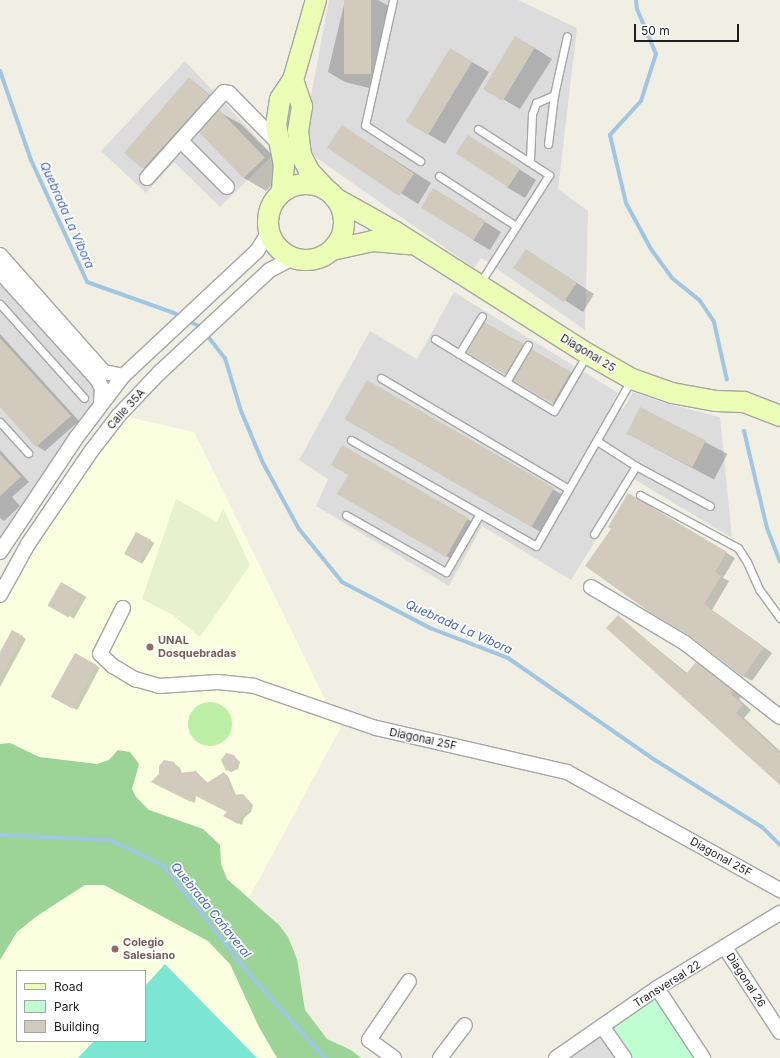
<!DOCTYPE html>
<html>
<head>
<meta charset="utf-8">
<style>
	body { margin:0 }
	#map { position:relative; width:780px; height:1058px; overflow:hidden; background:#f1efe4; font-family:Inter,sans-serif }
	div>[style] { position:absolute }
	.residential>* { inset:0; background:#dddcdc }
	.education>* { inset:0; background:#f9ffdf }
	.farmland>* { inset:0; background:#e7f1ce }
	.grass>* { inset:0; background:#bceea6 }
	.round { border-radius:50% }
	.forest>* { inset:0; background:#9cd396 }
	.park>* { inset:0; background:#befed0 }
	.pitch>* { inset:0; background:#7ce6d2 }
	.shadow>* { inset:0; background:#0003; transform-origin:0 0 }
	.stream>* { height:4px; margin:-2px; padding:0 2px; transform-origin:2px; border-radius:2px; background:#a1c6e2 }
	.building>* { inset:0; background:#d1cabd; transform-origin:0 0 }
	.roads { filter:drop-shadow(1px 0 #a6a6a6) drop-shadow(-1px 0 #a6a6a6) drop-shadow(0 1px #a6a6a6) drop-shadow(0 -1px #a6a6a6) }
	.lane>* { height:7px; margin:-3.5px; padding:0 3.5px; transform-origin:3.5px; border-radius:3.5px; background:#fff }
	.street>* { height:14px; margin:-7px; padding:0 7px; transform-origin:7px; border-radius:7px; background:#fff }
	.secondary>* { height:20px; margin:-10px; padding:0 10px; transform-origin:10px; border-radius:10px; background:#ecfeb5 }
	.secondary>.ring { margin:-10px; padding:0; box-sizing:content-box; background:none; border:20px solid #ecfeb5; border-radius:50% }
	.dots>* { width:11px; height:11px; translate:-50% -50%; box-sizing:border-box; border:2px solid #fff; border-radius:50% }
	span { translate:-50% -50%; white-space:nowrap; text-align:center; line-height:1.15; -webkit-text-stroke:3.5px #fff; paint-order:stroke }
	.street-label { font-size:11px; color:#1f1f1f }
	.education-label { font-size:11px; color:#785e54; font-weight:700 }
	.left { translate:0 -50%; text-align:left }
	.water-label { font-size:12px; color:#4366b7; font-style:italic }
	.legend { position:absolute; left:16px; top:970px; width:130px; height:72px; box-sizing:border-box; background:#fff; border:1px solid #a5a5a5; margin:0; padding:5px 7px; list-style:none; font-size:12px; color:#1f1f1f }
	.legend li { display:flex; align-items:center; gap:8px; height:20px }
	.legend b { width:20px; border:1px solid #a5a5a5 }
	.scale { position:absolute; left:634px; top:24px; width:105px; height:18px; box-sizing:border-box; border:2px solid #1f1f1f; border-top:0; padding-left:5px; font-size:12px; line-height:14px; white-space:nowrap; color:#1f1f1f; -webkit-text-stroke:3px #fff; paint-order:stroke }
</style>
</head>
<body>
<div id="map">
	<div class="residential">
		<i style="clip-path:polygon(329px 0,518px 0,577px 28px,558px 189px,588px 211px,585px 330px,481px 258px,474px 268px,318px 159px,309px 148px,308px 112px)"></i>
		<i style="clip-path:polygon(185px 61px,273px 155px,220px 207px,174px 162px,146px 193px,101px 151px)"></i>
		<i style="clip-path:polygon(0 272px,103px 394px,0 552px)"></i>
		<i style="clip-path:polygon(454px 292px,618px 393px,612px 403px,623px 409px,633px 392px,661px 402px,720px 417px,732px 538px,634px 479px,571px 580px,482px 526px,449px 586px,316px 506px,328px 479px,299px 460px,370px 331px,417px 359px)"></i>
		<i style="clip-path:polygon(602px 1026px,624px 1058px,556px 1058px)"></i>
	</div>
	<div class="education">
		<i style="clip-path:polygon(119px 415px,194px 432px,325px 699px,318px 716px,341px 727px,249px 898px,227px 879px,221px 864px,220px 845px,203px 829px,148px 810px,136px 797px,132px 790px,139px 764px,118px 750px,109px 760px,97px 764px,39px 757px,10px 743px,0 744px,0 595px)"></i>
		<i style="clip-path:polygon(evenodd,110px 840px,325px 1058px,0 1058px,0 870px,110px 840px,17px 971px,145px 971px,145px 1041px,17px 1041px,17px 971px)"></i>
	</div>
	<div class="farmland">
		<i style="clip-path:polygon(176px 499px,217px 522px,223px 508px,250px 565px,200px 637px,173px 615px,142px 599px)"></i>
	</div>
	<div class="grass">
		<i class="round" style="left:188px;top:702px;width:44px;height:44px"></i>
	</div>
	<div class="forest">
		<i style="clip-path:polygon(10px 743px,39px 757px,97px 764px,109px 760px,118px 750px,130px 752px,139px 764px,132px 789px,136px 797px,149px 810px,203px 829px,220px 845px,221px 864px,227px 879px,279px 925px,288px 937px,297px 959px,305px 1010px,327px 1039px,351px 1050px,361px 1058px,277px 1058px,259px 1027px,230px 964px,208px 941px,104px 885px,85px 885px,37px 916px,17px 932px,0 960px,0 744px)"></i>
	</div>
	<div class="park">
		<i style="clip-path:polygon(657px 988px,703px 1058px,624px 1058px,602px 1026px)"></i>
	</div>
	<div class="pitch">
		<i style="clip-path:polygon(165px 964px,257px 1058px,78px 1058px,94px 1041px,145px 1041px,145px 986px)"></i>
	</div>
	<div class="shadow">
		<i style="clip-path:polygon(345px 0,378px 0,389px 6px,369px 88px,345px 82px,328px 72px)"></i>
		<i style="clip-path:polygon(533px 47px,552px 59px,520px 109px,484px 88px)"></i>
		<i style="clip-path:polygon(467px 59px,489px 72px,445px 144px,428px 134px)"></i>
		<i style="left:193px;top:81px;width:25px;height:98px;rotate:40deg"></i>
		<i style="clip-path:polygon(219px 112px,241px 124px,287px 170px,266px 191px,244px 178px)"></i>
		<i style="clip-path:polygon(468px 136px,536px 180px,525px 198px,508px 188px)"></i>
		<i style="clip-path:polygon(359px 137px,431px 183px,418px 204px,329px 147px)"></i>
		<i style="clip-path:polygon(433px 189px,501px 232px,490px 250px,473px 240px)"></i>
		<i style="clip-path:polygon(543px 261px,594px 294px,583px 312px,515px 268px)"></i>
		<i style="left:485px;top:323px;width:50px;height:34px;rotate:30deg"></i>
		<i style="clip-path:polygon(0 334px,79px 421px,45px 451px,37px 446px,0 406px)"></i>
		<i style="clip-path:polygon(532px 350px,577px 376px,558px 406px,552px 403px)"></i>
		<i style="left:367px;top:382px;width:225px;height:43px;rotate:30deg"></i>
		<i style="left:641px;top:408px;width:98px;height:29px;rotate:28deg"></i>
		<i style="clip-path:polygon(343px 447px,476px 524px,455px 561px,338px 493px,349px 475px)"></i>
		<i style="clip-path:polygon(0 450px,29px 482px,12px 497px,20px 506px,4px 521px,0 518px)"></i>
		<i style="clip-path:polygon(629px 494px,735px 558px,723px 578px,729px 581px,712px 610px,772px 653px,752px 681px,743px 676px,612px 529px)"></i>
		<i style="left:137px;top:533px;width:20px;height:24px;rotate:30deg"></i>
		<i style="left:62px;top:583px;width:28px;height:25px;rotate:30deg"></i>
		<i style="clip-path:polygon(618px 617px,687px 673px,696px 664px,741px 697px,739px 699px,751px 710px,744px 718px,780px 751px,780px 784px)"></i>
		<i style="clip-path:polygon(13px 631px,26px 639px,0 687px,0 654px)"></i>
		<i style="left:76px;top:655px;width:27px;height:48px;rotate:28deg"></i>
		<i style="clip-path:polygon(234px 756px,240px 762px,238px 769px,231px 772px,227px 770px)"></i>
		<i style="clip-path:polygon(171px 761px,180px 768px,182px 774px,196px 772px,208px 783px,224px 773px,228px 776px,236px 795px,243px 795px,253px 805px,251px 812px,244px 818px,242px 825px,224px 816px,228px 812px,196px 795px,195px 803px,156px 784px)"></i>
	</div>
	<div class="stream">
		<i style="left:636px;top:0;width:9px;rotate:84deg"></i>
		<i style="left:637px;top:9px;width:49px;rotate:67.1deg"></i>
		<i style="left:656px;top:54px;width:49px;rotate:107.7deg"></i>
		<i style="left:641px;top:101px;width:46px;rotate:132.4deg"></i>
		<i style="left:610px;top:135px;width:70px;rotate:76.8deg"></i>
		<i style="left:626px;top:203px;width:52px;rotate:61.5deg"></i>
		<i style="left:651px;top:249px;width:36px;rotate:54deg"></i>
		<i style="left:672px;top:278px;width:36px;rotate:39deg"></i>
		<i style="left:700px;top:301px;width:25px;rotate:56deg"></i>
		<i style="left:714px;top:322px;width:59px;rotate:77.4deg"></i>
		<i style="left:0;top:71px;width:94px;rotate:70.8deg"></i>
		<i style="left:31px;top:160px;width:134px;rotate:65.3deg"></i>
		<i style="left:87px;top:282px;width:92px;rotate:19.6deg"></i>
		<i style="left:174px;top:313px;width:32px;rotate:28deg"></i>
		<i style="left:206px;top:334px;width:31px;rotate:52deg"></i>
		<i style="left:225px;top:358px;width:55px;rotate:73.2deg"></i>
		<i style="left:241px;top:411px;width:56px;rotate:67.1deg"></i>
		<i style="left:263px;top:463px;width:75px;rotate:61.4deg"></i>
		<i style="left:299px;top:529px;width:68px;rotate:50.9deg"></i>
		<i style="left:342px;top:582px;width:99px;rotate:27.6deg"></i>
		<i style="left:430px;top:628px;width:84px;rotate:21deg"></i>
		<i style="left:508px;top:658px;width:179px;rotate:34.8deg"></i>
		<i style="left:655px;top:760px;width:126px;rotate:32.1deg"></i>
		<i style="left:762px;top:827px;width:25px;rotate:45deg"></i>
		<i style="left:744px;top:431px;width:100px;rotate:76.7deg"></i>
		<i style="left:767px;top:528px;width:36px;rotate:69deg"></i>
		<i style="left:0;top:835px;width:110px;rotate:2.6deg"></i>
		<i style="left:110px;top:840px;width:59px;rotate:25.3deg"></i>
		<i style="left:163px;top:865px;width:143px;rotate:51.5deg"></i>
		<i style="left:252px;top:977px;width:109px;rotate:48deg"></i>
	</div>
	<div class="building">
		<i style="left:344px;top:0;width:27px;height:74px"></i>
		<i style="left:515px;top:36px;width:23px;height:62px;rotate:31deg"></i>
		<i style="left:450px;top:48px;width:26px;height:86px;rotate:31deg"></i>
		<i style="clip-path:polygon(189px 77px,209px 95px,207px 98px,143px 169px,124px 153px)"></i>
		<i style="left:219px;top:110px;width:66px;height:30px;rotate:46deg"></i>
		<i style="left:342px;top:125px;width:87px;height:27px;rotate:34deg"></i>
		<i style="left:468px;top:135px;width:62px;height:22px;rotate:33deg"></i>
		<i style="left:433px;top:188px;width:62px;height:23px;rotate:32deg"></i>
		<i style="left:526px;top:249px;width:61px;height:23px;rotate:34deg"></i>
		<i style="left:484px;top:322px;width:45px;height:35px;rotate:29deg"></i>
		<i style="clip-path:polygon(0 338px,71px 416px,36px 447px,0 407px)"></i>
		<i style="left:531px;top:349px;width:46px;height:36px;rotate:30deg"></i>
		<i style="left:367px;top:380px;width:216px;height:45px;rotate:30deg"></i>
		<i style="left:640px;top:407px;width:74px;height:30px;rotate:27deg"></i>
		<i style="clip-path:polygon(342px 445px,468px 518px,446px 557px,337px 494px,348px 475px,331px 465px)"></i>
		<i style="clip-path:polygon(0 454px,21px 477px,0 496px)"></i>
		<i style="clip-path:polygon(628px 493px,727px 552px,715px 572px,721px 576px,704px 604px,764px 647px,743px 677px,690px 636px,648px 611px,585px 566px,611px 529px,608px 527px)"></i>
		<i style="left:136px;top:532px;width:17px;height:25px;rotate:28deg"></i>
		<i style="left:61px;top:582px;width:24px;height:27px;rotate:30deg"></i>
		<i style="clip-path:polygon(618px 615px,686px 674px,696px 662px,733px 691px,731px 694px,743px 705px,736px 713px,780px 753px,780px 785px,606px 628px)"></i>
		<i style="clip-path:polygon(12px 630px,23px 636px,0 678px,0 652px)"></i>
		<i style="left:75px;top:653px;width:25px;height:50px;rotate:29deg"></i>
		<i style="clip-path:polygon(226px 753px,234px 755px,236px 759px,234px 767px,226px 771px,221px 760px)"></i>
		<i style="clip-path:polygon(164px 760px,174px 762px,179px 773px,196px 771px,207px 783px,224px 772px,233px 795px,243px 794px,250px 802px,248px 810px,240px 816px,238px 824px,223px 816px,227px 812px,192px 794px,191px 802px,151px 782px,159px 774px,159px 766px)"></i>
	</div>
	<div class="roads">
		<div class="lane">
			<i style="left:393px;top:0;width:128px;rotate:102.6deg"></i>
			<i style="left:365px;top:125px;width:66px;rotate:33.2deg"></i>
			<i style="left:478px;top:129px;width:85px;rotate:32.9deg"></i>
			<i style="left:549px;top:175px;width:128px;rotate:122.6deg"></i>
			<i style="left:548px;top:144px;width:49px;rotate:-83deg"></i>
			<i style="left:530px;top:160px;width:46px;rotate:-87.5deg"></i>
			<i style="left:532px;top:114px;width:12px;rotate:-70deg"></i>
			<i style="left:536px;top:103px;width:20px;rotate:-24deg"></i>
			<i style="left:554px;top:95px;width:60px;rotate:-77.6deg"></i>
			<i style="left:439px;top:176px;width:92px;rotate:33deg"></i>
			<i style="left:0;top:304px;width:126px;rotate:48.2deg"></i>
			<i style="left:435px;top:339px;width:139px;rotate:31.2deg"></i>
			<i style="left:554px;top:411px;width:66px;rotate:-59.9deg"></i>
			<i style="left:459px;top:354px;width:44px;rotate:-58.8deg"></i>
			<i style="left:381px;top:378px;width:218px;rotate:30.6deg"></i>
			<i style="left:506px;top:382px;width:43px;rotate:-59.3deg"></i>
			<i style="left:0;top:422px;width:42px;rotate:47.9deg"></i>
			<i style="left:351px;top:440px;width:213px;rotate:29.8deg"></i>
			<i style="left:536px;top:546px;width:191px;rotate:-60.2deg"></i>
			<i style="left:597px;top:441px;width:46px;rotate:32.7deg"></i>
			<i style="left:636px;top:466px;width:84px;rotate:28.4deg"></i>
			<i style="left:640px;top:495px;width:111px;rotate:28.4deg"></i>
			<i style="left:738px;top:548px;width:17px;rotate:57deg"></i>
			<i style="left:747px;top:562px;width:30px;rotate:66deg"></i>
			<i style="left:759px;top:589px;width:36px;rotate:54deg"></i>
			<i style="left:346px;top:515px;width:115px;rotate:29.7deg"></i>
			<i style="left:446px;top:572px;width:66px;rotate:-59.9deg"></i>
			<i style="left:594px;top:534px;width:80px;rotate:-58.3deg"></i>
		</div>
		<div class="street">
			<i style="left:181px;top:141px;width:65px;rotate:45deg"></i>
			<i style="left:147px;top:178px;width:115px;rotate:-48.2deg"></i>
			<i style="left:224px;top:92px;width:5px;rotate:11deg"></i>
			<i style="left:229px;top:93px;width:73px;rotate:45.6deg"></i>
			<i style="left:0;top:255px;width:157px;rotate:48.4deg"></i>
			<i style="left:104px;top:372px;width:19px;rotate:12deg"></i>
			<i style="left:0;top:272px;width:144px;rotate:47.8deg"></i>
			<i style="left:97px;top:379px;width:10px;rotate:61deg"></i>
			<i style="left:102px;top:388px;width:16px;rotate:94deg"></i>
			<i style="left:0;top:552px;width:137px;rotate:-56.3deg"></i>
			<i style="left:76px;top:438px;width:78px;rotate:-52.8deg"></i>
			<i style="left:123px;top:376px;width:183px;rotate:-43deg"></i>
			<i style="left:257px;top:251px;width:22px;rotate:-58deg"></i>
			<i style="left:591px;top:587px;width:109px;rotate:30.8deg"></i>
			<i style="left:685px;top:643px;width:120px;rotate:37.9deg"></i>
			<i style="left:0;top:595px;width:58px;rotate:-61.2deg"></i>
			<i style="left:28px;top:544px;width:114px;rotate:-55.8deg"></i>
			<i style="left:92px;top:450px;width:44px;rotate:-52.4deg"></i>
			<i style="left:119px;top:415px;width:58px;rotate:-46.4deg"></i>
			<i style="left:159px;top:373px;width:151px;rotate:-42.9deg"></i>
			<i style="left:270px;top:270px;width:26px;rotate:-28deg"></i>
			<i style="left:123px;top:608px;width:51px;rotate:116.6deg"></i>
			<i style="left:100px;top:654px;width:18px;rotate:43deg"></i>
			<i style="left:113px;top:666px;width:26px;rotate:31deg"></i>
			<i style="left:135px;top:679px;width:25px;rotate:16deg"></i>
			<i style="left:159px;top:686px;width:59px;rotate:-3.9deg"></i>
			<i style="left:218px;top:682px;width:36px;rotate:6deg"></i>
			<i style="left:254px;top:686px;width:129px;rotate:19deg"></i>
			<i style="left:376px;top:728px;width:196px;rotate:13deg"></i>
			<i style="left:567px;top:772px;width:244px;rotate:29deg"></i>
			<i style="left:726px;top:949px;width:99px;rotate:57deg"></i>
			<i style="left:657px;top:988px;width:84px;rotate:56.7deg"></i>
			<i style="left:602px;top:1026px;width:39px;rotate:55deg"></i>
			<i style="left:394px;top:1058px;width:31px;rotate:-144deg"></i>
			<i style="left:369px;top:1040px;width:71px;rotate:-55.9deg"></i>
			<i style="left:440px;top:1058px;width:41px;rotate:-52.9deg"></i>
			<i style="left:556px;top:1058px;width:123px;rotate:-34.7deg"></i>
			<i style="left:657px;top:988px;width:144px;rotate:-31.4deg"></i>
		</div>
		<div class="secondary">
			<i style="left:293px;top:80px;width:28px;rotate:71deg"></i>
			<i style="left:302px;top:106px;width:25px;rotate:99deg"></i>
			<i style="left:298px;top:131px;width:24px;rotate:83deg"></i>
			<i style="left:301px;top:155px;width:18px;rotate:63deg"></i>
			<i style="left:309px;top:171px;width:26px;rotate:47deg"></i>
			<i class="ring" style="left:268px;top:184px;width:56px;height:56px"></i>
			<i style="left:282px;top:191px;width:26px;rotate:-86deg"></i>
			<i style="left:284px;top:165px;width:41px;rotate:-101.3deg"></i>
			<i style="left:276px;top:125px;width:26px;rotate:-81deg"></i>
			<i style="left:280px;top:99px;width:23px;rotate:-56deg"></i>
			<i style="left:293px;top:80px;width:83px;rotate:-74deg"></i>
			<i style="left:335px;top:198px;width:68px;rotate:29.2deg"></i>
			<i style="left:394px;top:231px;width:230px;rotate:32.4deg"></i>
			<i style="left:588px;top:354px;width:51px;rotate:29.6deg"></i>
			<i style="left:632px;top:379px;width:42px;rotate:19.3deg"></i>
			<i style="left:672px;top:393px;width:45px;rotate:10.3deg"></i>
			<i style="left:716px;top:401px;width:28px;rotate:2deg"></i>
			<i style="left:744px;top:402px;width:39px;rotate:21deg"></i>
			<i style="left:332px;top:250px;width:42px;rotate:-12.4deg"></i>
			<i style="left:373px;top:241px;width:37px;rotate:5deg"></i>
		</div>
	</div>
	<div class="dots">
		<i style="left:150px;top:647px;background:#8d6e63"></i>
		<i style="left:115px;top:949px;background:#8d6e63"></i>
	</div>
	<div class="street-label">
		<span style="left:588px;top:353px;rotate:31deg">Diagonal 25</span>
		<span style="left:126px;top:409px;rotate:-48deg">Calle 35A</span>
		<span style="left:423px;top:739px;rotate:12deg">Diagonal 25F</span>
		<span style="left:721px;top:857px;rotate:29deg">Diagonal 25F</span>
		<span style="left:746px;top:980px;rotate:57deg">Diagonal 26</span>
		<span style="left:667px;top:984px;rotate:-32deg">Transversal 22</span>
	</div>
	<div class="education-label">
		<span class="left" style="left:158px;top:647px">UNAL<br>Dosquebradas</span>
		<span class="left" style="left:123px;top:949px">Colegio<br>Salesiano</span>
	</div>
	<div class="water-label">
		<span style="left:67px;top:215px;rotate:66deg">Quebrada La Vibora</span>
		<span style="left:459px;top:627px;rotate:24deg">Quebrada La Vibora</span>
		<span style="left:211px;top:910px;rotate:51deg">Quebrada Cañaveral</span>
	</div>
	<ul class="legend">
	<li><b style="height:5px;background:#ecfeb5"></b>Road</li>
	<li><b style="height:11px;background:#befed0"></b>Park</li>
	<li><b style="height:11px;background:#d1cabd"></b>Building</li>
	</ul>
	<div class="scale">50 m</div>
</div>
</body>
</html>
